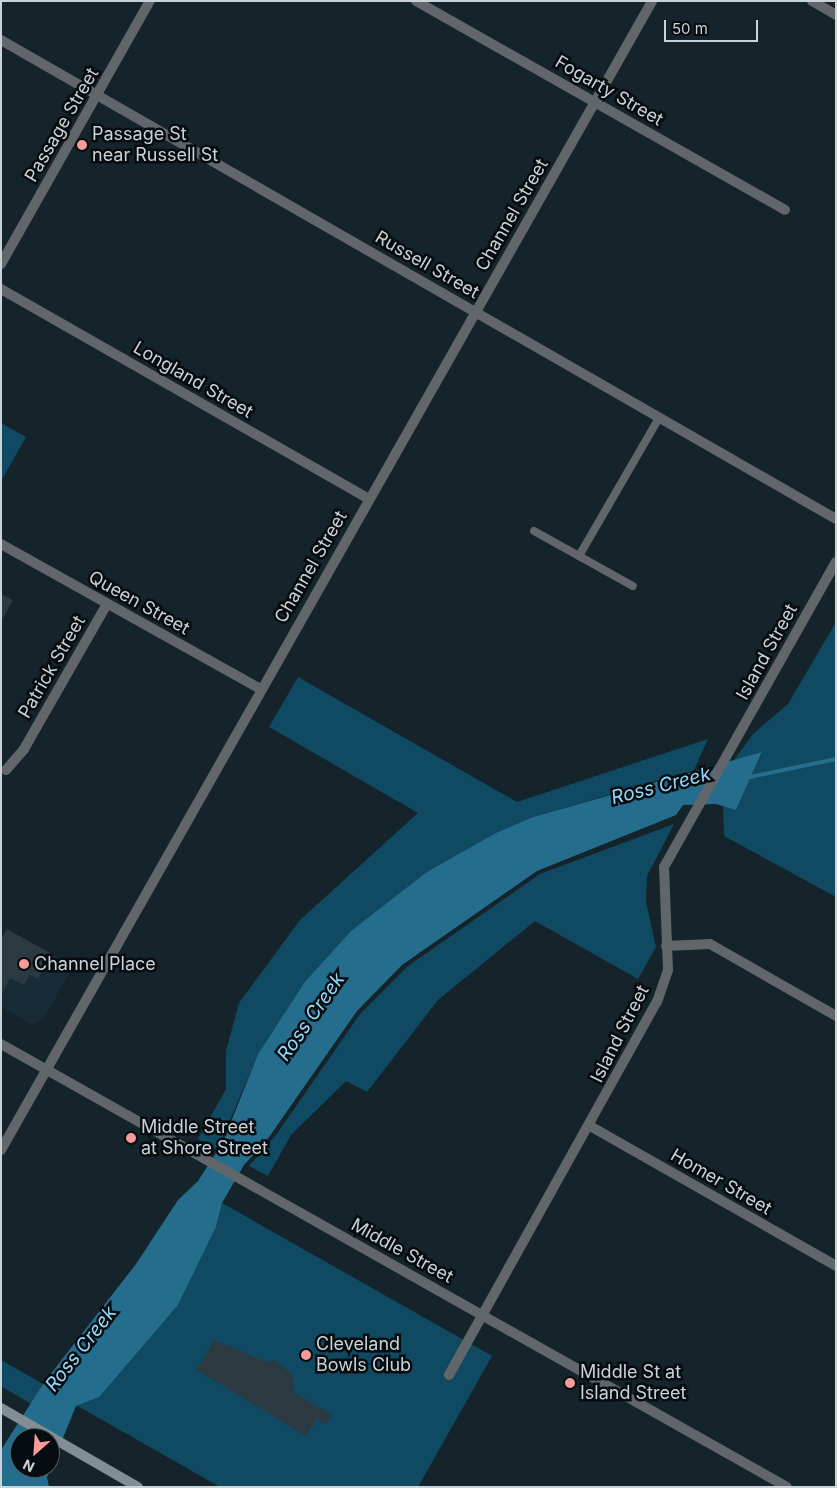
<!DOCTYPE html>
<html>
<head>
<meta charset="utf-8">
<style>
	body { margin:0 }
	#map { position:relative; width:837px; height:1488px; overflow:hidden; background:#15232a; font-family:Inter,sans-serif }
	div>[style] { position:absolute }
	.built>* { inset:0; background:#172c37 }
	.green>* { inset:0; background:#104a62 }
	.water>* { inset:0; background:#246d8d }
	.stream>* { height:4px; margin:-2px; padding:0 2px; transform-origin:2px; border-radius:2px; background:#246d8d }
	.building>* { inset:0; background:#2b3940 }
	.service>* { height:8px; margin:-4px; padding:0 4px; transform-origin:4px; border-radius:4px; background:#60666a }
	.minor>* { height:10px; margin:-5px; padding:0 5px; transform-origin:5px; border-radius:5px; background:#60666a }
	.tertiary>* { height:10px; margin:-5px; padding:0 5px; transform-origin:5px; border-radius:5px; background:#60666a }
	.secondary>* { height:10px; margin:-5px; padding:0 5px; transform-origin:5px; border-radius:5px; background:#838e94 }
	.dots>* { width:14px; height:14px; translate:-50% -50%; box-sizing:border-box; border:2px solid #060c0f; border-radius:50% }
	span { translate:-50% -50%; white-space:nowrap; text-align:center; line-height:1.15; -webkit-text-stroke:5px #060c0f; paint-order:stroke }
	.street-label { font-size:18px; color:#cad3d7 }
	.poi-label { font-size:18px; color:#cad3d7 }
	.left { translate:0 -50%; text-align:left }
	.water-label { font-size:19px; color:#96dafc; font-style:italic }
	.frame { position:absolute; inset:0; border:2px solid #cad3d7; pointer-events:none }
	.north { position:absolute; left:10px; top:1428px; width:50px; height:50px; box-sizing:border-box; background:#060c0f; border:1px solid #545c5f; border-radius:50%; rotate:206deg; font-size:14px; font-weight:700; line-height:20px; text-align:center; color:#cad3d7 }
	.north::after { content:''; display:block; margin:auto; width:18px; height:22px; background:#f59b9a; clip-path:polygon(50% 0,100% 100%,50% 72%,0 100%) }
	.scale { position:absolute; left:664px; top:20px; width:94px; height:22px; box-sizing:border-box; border:2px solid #cad3d7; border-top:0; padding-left:6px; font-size:15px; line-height:18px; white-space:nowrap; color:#cad3d7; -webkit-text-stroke:4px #060c0f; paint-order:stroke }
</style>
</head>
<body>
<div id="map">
	<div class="built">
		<i style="clip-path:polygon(7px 929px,73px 966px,43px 1020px,31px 1024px,1px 1007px,1px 939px)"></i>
	</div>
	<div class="green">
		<i style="clip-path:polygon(1px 423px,26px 437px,1px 481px)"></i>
		<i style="clip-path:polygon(836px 622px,836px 897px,724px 836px,723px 806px,736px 810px,762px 753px,732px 763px,753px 734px,788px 704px)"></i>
		<i style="clip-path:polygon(298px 677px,517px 802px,708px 739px,694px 770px,533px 817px,429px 871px,304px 983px,258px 1054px,217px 1151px,198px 1139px,226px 1089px,226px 1051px,239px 1003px,300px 920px,418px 813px,269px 727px)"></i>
		<i style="clip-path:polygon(674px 824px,647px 876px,646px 902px,656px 947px,638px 979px,535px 921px,438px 1000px,367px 1092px,346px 1081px,291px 1135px,268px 1176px,249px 1166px,276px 1135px,360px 1014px,408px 966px,540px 874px)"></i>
		<i style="clip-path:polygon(222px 1203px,492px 1356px,418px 1487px,220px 1487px,76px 1405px,99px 1396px,178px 1305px,216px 1227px)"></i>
		<i style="clip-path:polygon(1px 1360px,43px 1384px,31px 1404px,1px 1386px)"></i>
	</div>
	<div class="water">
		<i style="clip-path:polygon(evenodd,762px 752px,736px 810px,716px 804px,683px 805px,676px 815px,537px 871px,402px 965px,357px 1011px,267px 1140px,244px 1165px,222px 1203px,216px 1227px,178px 1305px,99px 1397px,76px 1406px,47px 1477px,49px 1487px,1px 1487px,1px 1450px,43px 1384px,136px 1264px,178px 1200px,198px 1181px,223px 1142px,258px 1054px,304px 983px,351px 931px,427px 872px,496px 833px,533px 817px,762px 752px,20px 1438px,50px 1438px,50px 1468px,20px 1468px,20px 1438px)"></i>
	</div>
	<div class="stream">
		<i style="left:750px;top:777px;width:88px;rotate:-11.8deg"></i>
	</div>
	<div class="building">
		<i style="clip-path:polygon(1px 594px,13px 600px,1px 622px)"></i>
		<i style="clip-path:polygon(7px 929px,52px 954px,38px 979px,30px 975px,24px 985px,10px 978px,1px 995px,1px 939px)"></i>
		<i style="clip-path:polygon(214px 1340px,266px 1362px,275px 1360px,293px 1376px,294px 1393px,332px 1415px,326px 1424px,316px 1419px,306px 1436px,197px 1370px)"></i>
	</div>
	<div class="service">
		<i style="left:534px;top:531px;width:113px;rotate:29.1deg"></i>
		<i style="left:579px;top:556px;width:160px;rotate:-59.9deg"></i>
	</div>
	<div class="minor">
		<i style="left:416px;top:1px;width:424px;rotate:29.5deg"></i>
		<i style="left:812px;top:1px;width:28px;rotate:30deg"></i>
		<i style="left:1px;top:40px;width:963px;rotate:29.84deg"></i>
		<i style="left:1px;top:289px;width:424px;rotate:29.7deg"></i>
		<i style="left:1px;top:544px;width:297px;rotate:29.2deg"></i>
		<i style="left:6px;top:770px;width:28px;rotate:-49deg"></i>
		<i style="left:24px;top:749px;width:167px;rotate:-60.2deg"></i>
		<i style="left:666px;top:946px;width:44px;rotate:-2.6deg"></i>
		<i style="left:710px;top:944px;width:145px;rotate:29.7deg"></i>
		<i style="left:1px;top:1044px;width:902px;rotate:29.41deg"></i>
		<i style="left:590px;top:1126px;width:283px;rotate:29.6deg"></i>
		<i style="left:1px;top:1150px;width:1321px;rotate:-60.46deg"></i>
		<i style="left:449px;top:1375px;width:427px;rotate:-60.9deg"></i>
		<i style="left:657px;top:1002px;width:34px;rotate:-71deg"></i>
		<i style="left:668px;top:970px;width:103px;rotate:-92.2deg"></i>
		<i style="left:664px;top:867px;width:350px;rotate:-60.6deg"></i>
	</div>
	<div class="tertiary">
		<i style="left:1px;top:264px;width:302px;rotate:-60.5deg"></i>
	</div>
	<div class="secondary">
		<i style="left:1px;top:1408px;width:158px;rotate:30deg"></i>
	</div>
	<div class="dots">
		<i style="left:82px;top:145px;background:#f59b9a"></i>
		<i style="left:24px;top:964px;background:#f59b9a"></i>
		<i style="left:131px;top:1138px;background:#f59b9a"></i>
		<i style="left:306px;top:1355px;background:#f59b9a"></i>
		<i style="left:570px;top:1383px;background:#f59b9a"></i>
	</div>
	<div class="street-label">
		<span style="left:609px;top:91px;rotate:30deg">Fogarty Street</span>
		<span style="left:62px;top:125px;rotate:-60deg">Passage Street</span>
		<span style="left:512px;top:215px;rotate:-60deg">Channel Street</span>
		<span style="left:427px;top:265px;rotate:30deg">Russell Street</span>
		<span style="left:193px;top:380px;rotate:30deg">Longland Street</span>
		<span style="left:311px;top:567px;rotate:-60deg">Channel Street</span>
		<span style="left:139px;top:603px;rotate:29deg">Queen Street</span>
		<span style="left:767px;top:652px;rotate:-61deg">Island Street</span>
		<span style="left:52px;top:667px;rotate:-60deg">Patrick Street</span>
		<span style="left:620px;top:1034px;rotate:-63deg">Island Street</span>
		<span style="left:721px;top:1182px;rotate:30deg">Homer Street</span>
		<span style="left:402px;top:1251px;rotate:29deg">Middle Street</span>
	</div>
	<div class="poi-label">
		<span class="left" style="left:92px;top:145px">Passage St<br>near Russell St</span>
		<span class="left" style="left:34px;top:964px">Channel Place</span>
		<span class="left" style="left:141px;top:1138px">Middle Street<br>at Shore Street</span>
		<span class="left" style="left:316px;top:1355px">Cleveland<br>Bowls Club</span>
		<span class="left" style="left:580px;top:1383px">Middle St at<br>Island Street</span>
	</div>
	<div class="water-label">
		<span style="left:661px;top:786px;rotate:-14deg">Ross Creek</span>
		<span style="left:311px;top:1017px;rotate:-55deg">Ross Creek</span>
		<span style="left:81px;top:1349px;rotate:-52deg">Ross Creek</span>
	</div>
	<div class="frame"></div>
	<div class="north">N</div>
	<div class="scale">50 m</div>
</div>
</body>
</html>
